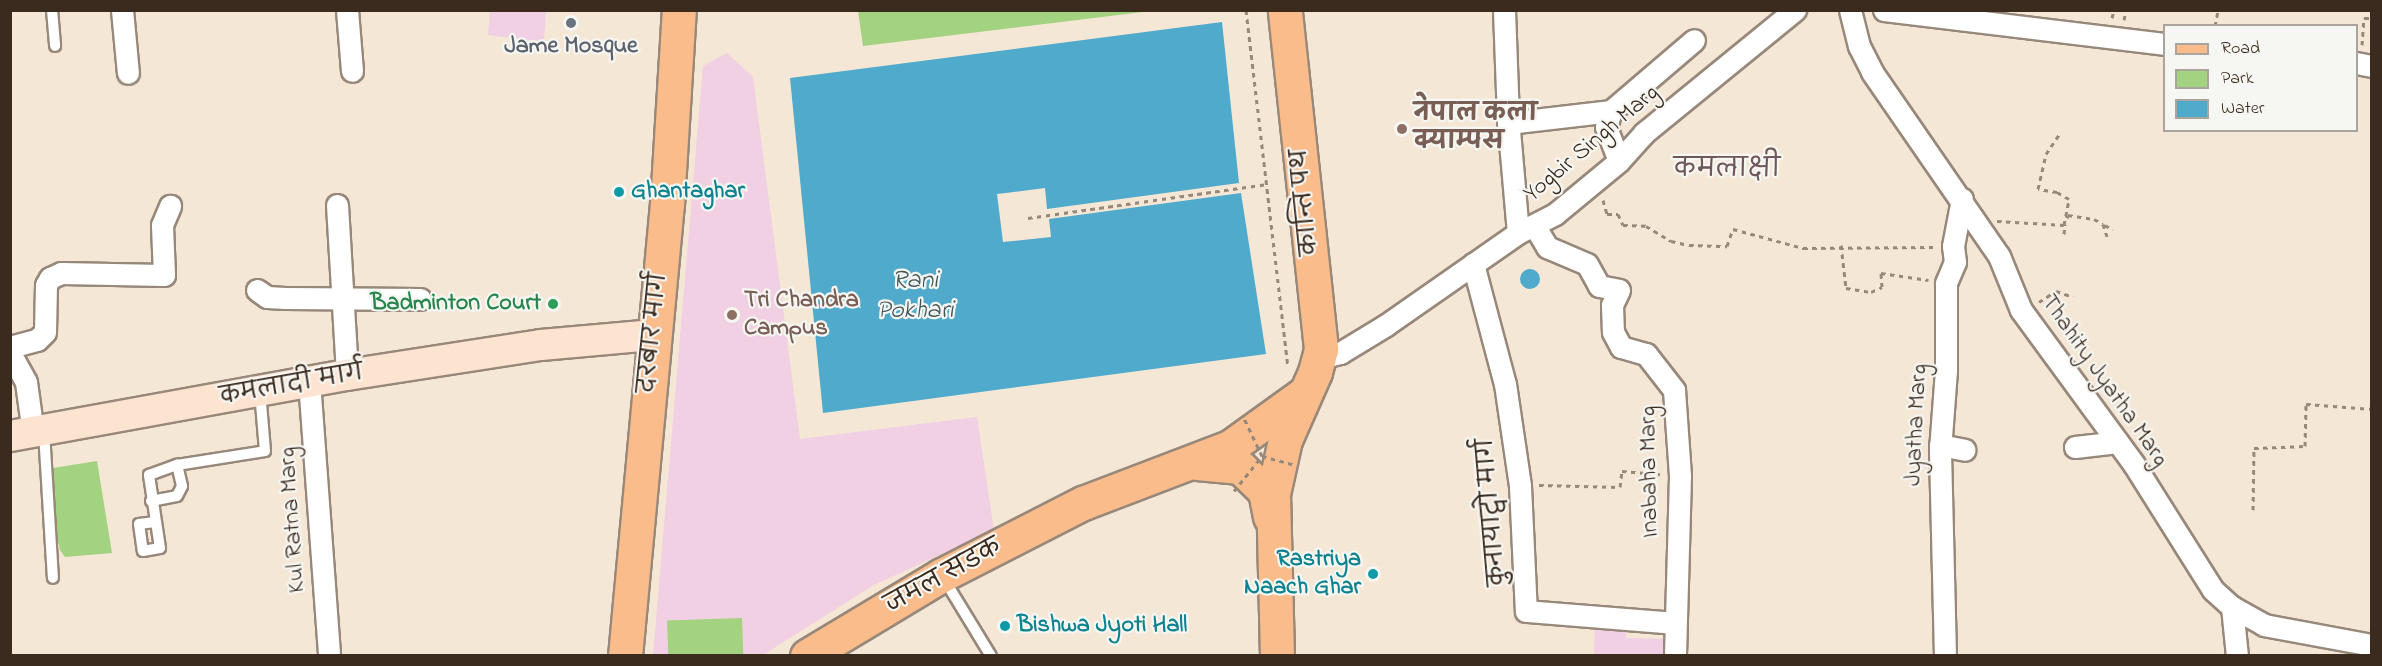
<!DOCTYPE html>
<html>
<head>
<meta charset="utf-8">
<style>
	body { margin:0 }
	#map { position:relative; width:2382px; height:666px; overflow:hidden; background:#f5e7d6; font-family:"Indie Flower","Playpen Sans Deva",sans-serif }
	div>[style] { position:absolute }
	.built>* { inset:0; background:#f1d0e3 }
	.green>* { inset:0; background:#a3d280; transform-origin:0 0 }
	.water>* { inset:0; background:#4faacc }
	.round { border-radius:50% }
	.path>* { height:3px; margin-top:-1.5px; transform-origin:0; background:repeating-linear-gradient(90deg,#98887a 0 4.5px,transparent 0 9px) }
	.roads { filter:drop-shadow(2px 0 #98887a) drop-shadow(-2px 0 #98887a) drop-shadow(0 2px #98887a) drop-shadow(0 -2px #98887a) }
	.lane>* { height:10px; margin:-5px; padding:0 5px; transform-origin:5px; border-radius:5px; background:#fff }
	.street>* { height:21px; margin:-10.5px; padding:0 10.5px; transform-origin:10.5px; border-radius:10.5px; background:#fff }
	.secondary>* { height:30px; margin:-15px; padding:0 15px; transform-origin:15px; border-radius:15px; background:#fde4d0 }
	.primary>* { height:33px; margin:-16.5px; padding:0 16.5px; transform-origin:16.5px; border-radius:16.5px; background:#f9bc8a }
	.path-bridge>* { height:3px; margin-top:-1.5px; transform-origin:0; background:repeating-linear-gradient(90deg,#98887a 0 4.5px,transparent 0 9px) }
	.dots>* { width:16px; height:16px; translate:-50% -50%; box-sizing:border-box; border:3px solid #f6f6f2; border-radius:50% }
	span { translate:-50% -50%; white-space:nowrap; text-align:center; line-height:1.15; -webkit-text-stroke:4.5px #f6f6f2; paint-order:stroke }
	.worship-label { font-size:24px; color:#5b616d; font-weight:700 }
	.education-label { font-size:24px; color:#785e54; font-weight:700 }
	.left { translate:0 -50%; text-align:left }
	.street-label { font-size:24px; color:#3b2a1e }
	.culture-label { font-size:24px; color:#0d838f; font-weight:700 }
	.right { translate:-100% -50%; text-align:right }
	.leisure-label { font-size:24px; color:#27864d; font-weight:700 }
	.neighbourhood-label { font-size:26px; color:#70575a }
	.water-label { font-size:26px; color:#42575b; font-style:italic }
	.frame { position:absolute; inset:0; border:12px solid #3b2a1e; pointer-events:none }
	.legend { position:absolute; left:2163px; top:24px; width:195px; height:108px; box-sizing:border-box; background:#f6f6f2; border:2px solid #aba49d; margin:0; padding:8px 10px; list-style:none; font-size:18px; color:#3b2a1e }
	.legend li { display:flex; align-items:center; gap:12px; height:30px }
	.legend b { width:30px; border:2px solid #aba49d }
</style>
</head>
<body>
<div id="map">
	<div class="built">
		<i style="clip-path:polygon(490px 11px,546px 11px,544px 42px,488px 35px)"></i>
		<i style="clip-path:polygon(727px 53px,753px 77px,800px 439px,977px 417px,994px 530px,874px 585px,763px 655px,653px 655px,703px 66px)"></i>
		<i style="clip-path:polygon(1595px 618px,1627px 619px,1626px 638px,1672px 639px,1672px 655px,1594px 656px)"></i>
	</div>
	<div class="green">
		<i style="clip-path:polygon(858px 11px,858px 10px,1151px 11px,863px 46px)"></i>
		<i style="clip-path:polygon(97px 461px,112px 553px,65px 557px,60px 550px,55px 530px,53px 468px)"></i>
		<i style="left:742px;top:618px;width:37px;height:75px;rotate:88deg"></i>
	</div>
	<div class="water">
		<i style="clip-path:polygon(1222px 22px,1239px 183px,1047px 209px,1045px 188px,997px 194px,1003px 242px,1051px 237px,1049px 219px,1241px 193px,1266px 354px,823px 413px,790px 78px)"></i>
		<i class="round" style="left:1520px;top:269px;width:20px;height:20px"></i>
	</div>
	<div class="path">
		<i style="left:1246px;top:10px;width:358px;rotate:83.3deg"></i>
		<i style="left:2112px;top:18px;width:8px;rotate:-76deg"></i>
		<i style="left:2124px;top:20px;width:10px;rotate:-79deg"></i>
		<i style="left:2215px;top:26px;width:16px;rotate:-79deg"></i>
		<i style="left:2362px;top:45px;width:27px;rotate:-86deg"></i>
		<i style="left:2364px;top:18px;width:8px"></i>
		<i style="left:1603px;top:200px;width:15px;rotate:74deg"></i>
		<i style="left:1607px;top:214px;width:11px"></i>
		<i style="left:1618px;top:214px;width:12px;rotate:66deg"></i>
		<i style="left:1623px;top:225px;width:23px;rotate:2deg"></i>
		<i style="left:1646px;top:226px;width:29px;rotate:31deg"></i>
		<i style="left:1671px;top:241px;width:18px;rotate:13deg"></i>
		<i style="left:1689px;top:245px;width:38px;rotate:2deg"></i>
		<i style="left:1727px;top:246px;width:18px;rotate:-71deg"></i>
		<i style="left:1733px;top:229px;width:73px;rotate:15.2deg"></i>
		<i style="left:1803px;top:248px;width:130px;rotate:-0.4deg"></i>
		<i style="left:1028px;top:218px;width:242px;rotate:-8.1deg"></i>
		<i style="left:2067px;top:218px;width:3px;rotate:-72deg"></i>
		<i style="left:2068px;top:215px;width:26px;rotate:9deg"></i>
		<i style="left:2094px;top:219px;width:10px;rotate:29deg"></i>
		<i style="left:2103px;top:224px;width:13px;rotate:72deg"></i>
		<i style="left:1997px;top:221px;width:67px;rotate:3.4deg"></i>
		<i style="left:2064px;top:225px;width:26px;rotate:-79deg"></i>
		<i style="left:2069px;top:199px;width:14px;rotate:-150deg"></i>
		<i style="left:2057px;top:192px;width:19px;rotate:-171deg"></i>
		<i style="left:2038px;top:189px;width:36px;rotate:-77deg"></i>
		<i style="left:2046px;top:154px;width:23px;rotate:-56deg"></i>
		<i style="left:2105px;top:225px;width:9px;rotate:32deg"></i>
		<i style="left:2064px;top:234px;width:10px;rotate:-84deg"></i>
		<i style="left:1841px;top:245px;width:43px;rotate:83.4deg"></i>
		<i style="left:1846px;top:288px;width:25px;rotate:9deg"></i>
		<i style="left:1871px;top:292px;width:12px;rotate:-24deg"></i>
		<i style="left:1882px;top:287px;width:14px;rotate:-94deg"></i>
		<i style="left:1881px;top:273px;width:48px;rotate:8.5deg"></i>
		<i style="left:2039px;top:302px;width:20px;rotate:-33deg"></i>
		<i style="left:2056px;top:291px;width:18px;rotate:19deg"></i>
		<i style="left:1539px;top:485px;width:81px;rotate:1.4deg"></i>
		<i style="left:1620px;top:487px;width:16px;rotate:-83deg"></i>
		<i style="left:1622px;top:471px;width:38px;rotate:5deg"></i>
		<i style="left:2253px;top:510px;width:62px;rotate:-89.1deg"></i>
		<i style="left:2254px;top:448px;width:51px;rotate:-2.2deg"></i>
		<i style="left:2305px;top:446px;width:42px;rotate:-88.6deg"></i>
		<i style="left:2306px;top:404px;width:66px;rotate:4.3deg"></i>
	</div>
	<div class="roads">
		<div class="lane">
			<i style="left:52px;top:10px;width:36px;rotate:85deg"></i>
			<i style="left:44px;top:432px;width:146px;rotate:86.5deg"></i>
			<i style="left:151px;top:501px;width:26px;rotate:-11deg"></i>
			<i style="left:177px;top:496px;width:11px;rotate:-63deg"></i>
			<i style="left:182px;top:486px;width:22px;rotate:-103deg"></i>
			<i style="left:155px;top:522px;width:16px;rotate:173deg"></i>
			<i style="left:139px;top:524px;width:27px;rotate:82deg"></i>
			<i style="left:143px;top:551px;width:17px;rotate:-10deg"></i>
			<i style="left:160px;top:548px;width:74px;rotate:-98.6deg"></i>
			<i style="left:149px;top:475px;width:30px;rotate:-20deg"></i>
			<i style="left:177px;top:465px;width:89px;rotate:-9deg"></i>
			<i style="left:265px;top:451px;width:59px;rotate:-94.8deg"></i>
			<i style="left:944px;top:579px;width:90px;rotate:58.6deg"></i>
		</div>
		<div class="street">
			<i style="left:122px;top:10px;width:63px;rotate:84.6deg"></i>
			<i style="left:347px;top:10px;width:61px;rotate:85.3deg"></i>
			<i style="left:1504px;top:10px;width:109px;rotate:87.9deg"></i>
			<i style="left:1508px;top:119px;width:114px;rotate:85deg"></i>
			<i style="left:1850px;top:10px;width:37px;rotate:76deg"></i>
			<i style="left:1859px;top:46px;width:29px;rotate:63deg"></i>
			<i style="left:1872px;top:72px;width:224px;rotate:55.4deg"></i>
			<i style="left:1999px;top:256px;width:58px;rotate:67.8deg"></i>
			<i style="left:2021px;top:310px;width:190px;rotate:53.8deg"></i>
			<i style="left:2133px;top:463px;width:150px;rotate:57.8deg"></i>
			<i style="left:2213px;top:590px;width:25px;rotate:42deg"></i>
			<i style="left:2232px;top:607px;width:49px;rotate:84.2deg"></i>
			<i style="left:1884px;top:10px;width:282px;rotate:6.9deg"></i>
			<i style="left:2356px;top:63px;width:16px;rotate:11deg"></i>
			<i style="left:1508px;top:123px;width:104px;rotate:-6.6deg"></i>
			<i style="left:1619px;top:161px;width:36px;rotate:-111deg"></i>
			<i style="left:1606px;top:127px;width:17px;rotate:-73deg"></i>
			<i style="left:1611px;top:111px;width:109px;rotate:-40.5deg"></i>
			<i style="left:337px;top:205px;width:170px;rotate:86.6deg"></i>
			<i style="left:1534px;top:225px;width:26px;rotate:59deg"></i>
			<i style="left:1547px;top:247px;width:43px;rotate:23deg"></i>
			<i style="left:1587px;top:264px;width:25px;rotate:61deg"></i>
			<i style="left:1599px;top:286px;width:20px;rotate:11deg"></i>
			<i style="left:1619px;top:290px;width:17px;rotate:115deg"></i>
			<i style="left:1612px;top:305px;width:27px;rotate:88deg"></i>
			<i style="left:1613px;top:332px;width:17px;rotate:62deg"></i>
			<i style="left:1621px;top:347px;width:26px;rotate:16deg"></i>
			<i style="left:1646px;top:354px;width:46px;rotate:52.1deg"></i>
			<i style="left:1674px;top:390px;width:86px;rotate:86deg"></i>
			<i style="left:1680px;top:476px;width:180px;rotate:91.6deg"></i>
			<i style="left:1473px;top:264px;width:124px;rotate:75.1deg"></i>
			<i style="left:1505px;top:384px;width:103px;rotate:81.6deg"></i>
			<i style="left:1520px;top:486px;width:125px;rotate:87.3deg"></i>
			<i style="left:1526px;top:611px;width:149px;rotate:4.6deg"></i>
			<i style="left:257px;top:290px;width:12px;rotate:35deg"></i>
			<i style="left:267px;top:297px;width:18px;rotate:3deg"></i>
			<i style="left:285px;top:298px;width:135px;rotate:0.4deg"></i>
			<i style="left:10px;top:347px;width:28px;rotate:-15deg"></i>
			<i style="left:37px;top:340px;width:11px;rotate:-45deg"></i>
			<i style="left:45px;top:332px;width:47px;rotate:-88.8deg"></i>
			<i style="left:46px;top:285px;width:8px;rotate:-60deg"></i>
			<i style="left:50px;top:278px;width:12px;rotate:-24deg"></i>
			<i style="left:61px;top:273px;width:103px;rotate:1.1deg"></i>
			<i style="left:164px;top:275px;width:50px;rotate:-92.3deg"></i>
			<i style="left:162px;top:225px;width:21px;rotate:-67deg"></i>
			<i style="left:10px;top:353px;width:33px;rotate:61deg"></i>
			<i style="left:26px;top:382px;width:51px;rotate:82.2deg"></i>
			<i style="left:1320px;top:358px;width:21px;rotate:-14deg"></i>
			<i style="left:1340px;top:353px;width:54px;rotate:-31.3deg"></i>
			<i style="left:1386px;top:325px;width:161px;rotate:-34.9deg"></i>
			<i style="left:1518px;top:233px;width:42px;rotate:-27.2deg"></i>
			<i style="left:1555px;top:214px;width:83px;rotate:-39.6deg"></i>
			<i style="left:1619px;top:161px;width:38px;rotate:-48deg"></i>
			<i style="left:1644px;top:133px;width:195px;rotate:-39.2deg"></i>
			<i style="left:309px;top:381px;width:276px;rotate:85.8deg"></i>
			<i style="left:1940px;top:445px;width:25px;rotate:11deg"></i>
			<i style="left:2075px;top:447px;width:43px;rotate:-6.6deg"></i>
			<i style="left:2232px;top:607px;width:37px;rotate:29deg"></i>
			<i style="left:2264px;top:625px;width:110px;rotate:10.5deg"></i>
			<i style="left:1945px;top:656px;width:206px;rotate:-91.4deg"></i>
			<i style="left:1940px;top:450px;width:79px;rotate:-85.7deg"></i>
			<i style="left:1946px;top:371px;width:88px;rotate:-90deg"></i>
			<i style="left:1946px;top:283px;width:23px;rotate:-67deg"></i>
			<i style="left:1955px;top:262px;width:16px;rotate:-97deg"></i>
			<i style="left:1953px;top:246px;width:48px;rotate:-79.2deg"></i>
		</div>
		<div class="secondary">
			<i style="left:10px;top:436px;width:342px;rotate:-10.3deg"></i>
			<i style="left:347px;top:375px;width:196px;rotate:-8.8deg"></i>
			<i style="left:541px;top:345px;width:111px;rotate:-5.1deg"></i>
		</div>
		<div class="primary">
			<i style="left:1197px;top:463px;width:43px;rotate:5.3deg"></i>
			<i style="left:1240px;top:467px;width:35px;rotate:44deg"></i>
			<i style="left:1265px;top:491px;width:26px;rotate:79deg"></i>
			<i style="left:625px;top:656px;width:454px;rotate:-84.7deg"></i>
			<i style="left:667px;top:204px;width:194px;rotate:-86.5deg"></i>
			<i style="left:807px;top:656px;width:157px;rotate:-31deg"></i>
			<i style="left:942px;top:575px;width:158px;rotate:-27.1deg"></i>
			<i style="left:1083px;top:503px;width:157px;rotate:-20.9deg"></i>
			<i style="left:1230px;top:447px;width:89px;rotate:-35.8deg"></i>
			<i style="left:1277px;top:656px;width:162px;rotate:-91.4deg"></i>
			<i style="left:1273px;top:494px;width:55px;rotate:-77.5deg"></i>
			<i style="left:1285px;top:440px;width:74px;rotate:-66.2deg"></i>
			<i style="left:1315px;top:372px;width:24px;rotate:-75deg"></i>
			<i style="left:1321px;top:349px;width:341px;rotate:-96.1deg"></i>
		</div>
	</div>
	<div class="path-bridge">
		<i style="left:1262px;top:456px;width:38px;rotate:15deg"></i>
		<i style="left:1234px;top:491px;width:45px;rotate:-51.3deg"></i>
		<i style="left:1262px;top:456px;width:44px;rotate:-115.4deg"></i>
	</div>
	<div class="dots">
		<i style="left:571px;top:23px;background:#6b7280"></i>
		<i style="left:1402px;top:129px;background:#8d6e63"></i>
		<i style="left:619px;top:192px;background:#0f9aa8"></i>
		<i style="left:553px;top:304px;background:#2e9e5b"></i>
		<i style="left:732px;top:315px;background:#8d6e63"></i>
		<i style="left:1373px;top:574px;background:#0f9aa8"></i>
		<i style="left:1005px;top:626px;background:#0f9aa8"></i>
	</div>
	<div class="worship-label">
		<span style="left:571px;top:47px">Jame Mosque</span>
	</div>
	<div class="education-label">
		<span class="left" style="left:1414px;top:129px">नेपाल कला<br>क्याम्पस</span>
		<span class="left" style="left:744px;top:315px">Tri Chandra<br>Campus</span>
	</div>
	<div class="street-label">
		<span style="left:1592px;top:144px;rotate:-40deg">Yogbir Singh Marg</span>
		<span style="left:1306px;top:202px;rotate:-96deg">कान्ति पथ</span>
		<span style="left:654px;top:333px;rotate:-84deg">दरबार मार्ग</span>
		<span style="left:2104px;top:381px;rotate:55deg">Thahity Jyatha Marg</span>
		<span style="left:292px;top:386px;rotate:-10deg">कमलादी मार्ग</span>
		<span style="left:1917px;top:425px;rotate:-87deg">Jyatha Marg</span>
		<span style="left:1650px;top:472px;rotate:-91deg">Inabaha Marg</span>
		<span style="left:1493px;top:512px;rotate:-95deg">कुनायाट्वो मार्ग</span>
		<span style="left:293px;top:520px;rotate:-94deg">Kul Ratna Marg</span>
		<span style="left:944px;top:577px;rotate:-29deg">जमल सडक</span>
	</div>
	<div class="culture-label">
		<span class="left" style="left:631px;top:192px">Ghantaghar</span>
		<span class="right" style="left:1361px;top:574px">Rastriya<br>Naach Ghar</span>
		<span class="left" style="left:1017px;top:626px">Bishwa Jyoti Hall</span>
	</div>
	<div class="leisure-label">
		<span class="right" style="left:541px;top:304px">Badminton Court</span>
	</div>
	<div class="neighbourhood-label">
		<span style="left:1727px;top:171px">कमलाक्षी</span>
	</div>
	<div class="water-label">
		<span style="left:915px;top:297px">Rani<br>Pokhari</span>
	</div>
	<div class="frame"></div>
	<ul class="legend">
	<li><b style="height:8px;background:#f9bc8a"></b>Road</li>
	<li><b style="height:16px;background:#a3d280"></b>Park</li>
	<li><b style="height:16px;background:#4faacc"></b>Water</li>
	</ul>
</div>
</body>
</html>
